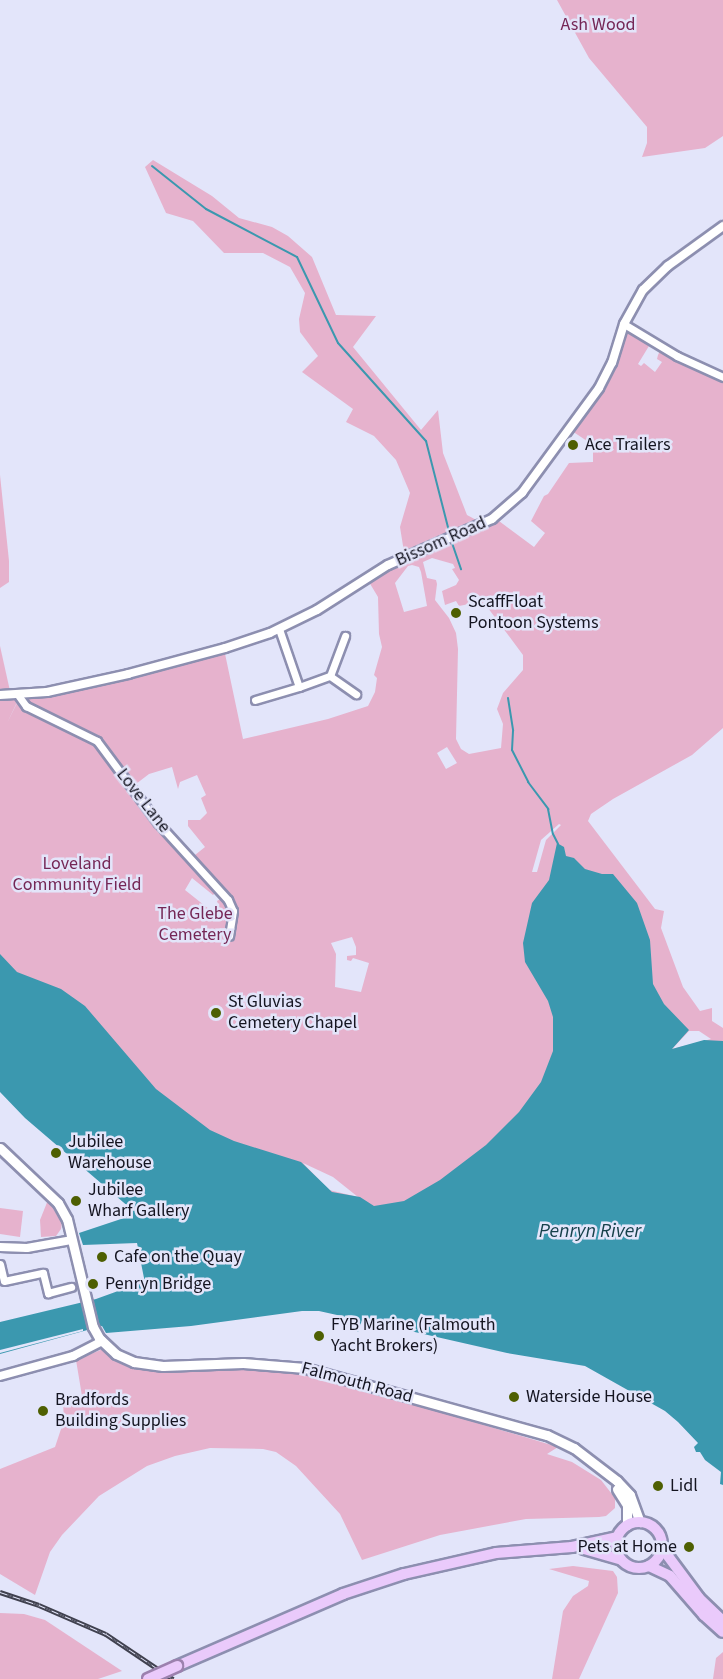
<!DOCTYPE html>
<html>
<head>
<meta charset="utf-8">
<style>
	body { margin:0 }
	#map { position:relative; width:723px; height:1679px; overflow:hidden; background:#e3e5fa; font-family:"Source Sans 3",sans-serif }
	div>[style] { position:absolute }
	.green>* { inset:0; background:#e6b2cd }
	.water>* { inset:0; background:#3b98af }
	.pier>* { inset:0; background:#e3e5fa }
	.stream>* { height:2px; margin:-1px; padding:0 1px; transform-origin:1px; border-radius:1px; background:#3b98af }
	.roads { filter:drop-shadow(2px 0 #8d8fb0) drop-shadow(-2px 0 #8d8fb0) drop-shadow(0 2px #8d8fb0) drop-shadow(0 -2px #8d8fb0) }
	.minor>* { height:7px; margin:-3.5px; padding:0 3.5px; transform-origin:3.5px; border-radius:3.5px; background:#fff }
	.tertiary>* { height:8px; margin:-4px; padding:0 4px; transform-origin:4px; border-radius:4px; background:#fff }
	.secondary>* { height:9px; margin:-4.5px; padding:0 4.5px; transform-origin:4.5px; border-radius:4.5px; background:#fff }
	.trunk>* { height:10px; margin:-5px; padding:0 5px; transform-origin:5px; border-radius:5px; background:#eacafb }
	.trunk>.ring { margin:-5px; padding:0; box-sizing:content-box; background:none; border:10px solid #eacafb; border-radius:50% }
	.rail>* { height:4.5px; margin-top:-2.25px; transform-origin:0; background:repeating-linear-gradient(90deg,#e3e5fa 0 7px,#40414f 0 14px); box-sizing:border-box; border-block:2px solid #40414f }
	.bridges { filter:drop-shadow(2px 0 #9c81ae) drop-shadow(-2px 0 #9c81ae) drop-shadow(0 2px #9c81ae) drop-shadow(0 -2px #9c81ae) }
	.trunk-bridge>* { height:10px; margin:-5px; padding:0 5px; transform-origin:5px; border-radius:5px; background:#eacafb }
	.dots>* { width:16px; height:16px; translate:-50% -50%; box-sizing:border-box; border:3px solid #e3e5fa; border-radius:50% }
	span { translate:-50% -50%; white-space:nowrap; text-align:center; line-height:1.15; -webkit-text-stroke:5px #e3e5fa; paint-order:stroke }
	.park-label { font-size:18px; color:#752756 }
	.poi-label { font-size:18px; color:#141420 }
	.left { translate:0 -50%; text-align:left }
	.right { translate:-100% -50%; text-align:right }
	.street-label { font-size:18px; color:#141420 }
	.water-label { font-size:20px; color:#17414b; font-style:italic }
</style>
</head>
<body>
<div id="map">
	<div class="green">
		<i style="clip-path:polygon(557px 0,723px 0,723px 136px,705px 148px,642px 157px,647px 143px,647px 127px,589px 58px)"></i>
		<i style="clip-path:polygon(153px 160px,212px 196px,239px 218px,272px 227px,288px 236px,312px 257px,336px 315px,376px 316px,353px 347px,421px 430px,438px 410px,443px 453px,467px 515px,480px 522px,404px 552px,400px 527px,410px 493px,396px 460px,374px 436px,346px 422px,353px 409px,302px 372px,318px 356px,300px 332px,299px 319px,305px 293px,290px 267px,263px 253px,224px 253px,193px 221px,166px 213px,145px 167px)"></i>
		<i style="clip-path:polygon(evenodd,624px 324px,652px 341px,638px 364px,641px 366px,644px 363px,655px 372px,662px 362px,657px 359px,658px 355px,660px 351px,664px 354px,665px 352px,723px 377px,723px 728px,692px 755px,613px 799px,591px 814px,588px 821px,655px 909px,664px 911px,661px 928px,683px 987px,700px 1011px,712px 1008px,712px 1021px,723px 1028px,723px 1311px,609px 1163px,177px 1245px,0 1062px,0 696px,17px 696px,19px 698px,7px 723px,19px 699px,18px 695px,224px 649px,243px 739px,328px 719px,368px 706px,375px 692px,377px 678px,374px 675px,382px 647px,379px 634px,378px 597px,366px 577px,495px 518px,534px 547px,545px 533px,531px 521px,544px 496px,548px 494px,569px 463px,593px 462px,593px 445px,569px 429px,599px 388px,624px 324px,432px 558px,453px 564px,455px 568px,452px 569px,459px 580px,456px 585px,442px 591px,445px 605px,456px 601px,459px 606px,469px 604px,473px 608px,485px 604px,523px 655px,523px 670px,503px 693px,497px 709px,503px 724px,501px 748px,469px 754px,461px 749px,456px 739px,458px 649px,456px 633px,449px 618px,435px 600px,437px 584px,436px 580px,427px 578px,423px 562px,432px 558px,624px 324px,412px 565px,419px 567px,421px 572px,427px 606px,404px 612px,395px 583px,408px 566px,412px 565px,624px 324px,447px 747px,457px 763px,446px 769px,437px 753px,447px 747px,624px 324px,172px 767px,178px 789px,180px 782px,197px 775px,206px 795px,201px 798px,207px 813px,200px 820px,188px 820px,188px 826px,205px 847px,190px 859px,132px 787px,149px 774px,172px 767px,624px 324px,559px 824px,561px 825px,546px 840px,537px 872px,532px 872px,541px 840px,559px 824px,624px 324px,192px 878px,213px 895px,218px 890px,224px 897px,217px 901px,224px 921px,185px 890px,192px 878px,624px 324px,352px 937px,356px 947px,356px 955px,347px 956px,347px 960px,351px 961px,353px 958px,369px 963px,361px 992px,335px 987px,336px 954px,331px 943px,352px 937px,624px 324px,689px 1031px,699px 1031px,711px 1039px,672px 1049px,689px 1031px,624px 324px,303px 1163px,333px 1177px,358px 1197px,329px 1190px,303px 1163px)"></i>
		<i style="clip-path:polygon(0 475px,9px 561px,9px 582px,0 588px)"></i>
		<i style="clip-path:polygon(0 646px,10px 691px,0 690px)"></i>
		<i style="clip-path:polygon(48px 1200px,62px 1223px,61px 1229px,56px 1236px,41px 1237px,40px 1220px)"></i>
		<i style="clip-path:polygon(0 1208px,23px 1211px,20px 1237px,0 1234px)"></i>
		<i style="clip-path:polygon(103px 1349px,121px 1362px,150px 1369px,263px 1369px,313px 1374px,558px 1447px,547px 1454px,572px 1462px,601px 1480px,615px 1498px,615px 1508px,606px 1516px,599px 1517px,526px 1519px,440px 1535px,362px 1560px,340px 1514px,296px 1466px,276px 1452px,263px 1449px,210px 1448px,175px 1456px,147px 1466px,99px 1496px,62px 1535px,50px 1552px,35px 1595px,0 1574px,0 1469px,55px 1447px,64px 1420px,63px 1402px,82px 1396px,76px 1360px)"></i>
		<i style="clip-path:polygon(573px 1566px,613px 1571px,617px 1577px,618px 1593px,579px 1679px,552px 1679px,563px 1611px,573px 1596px,588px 1586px,589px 1581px,549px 1569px)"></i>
		<i style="clip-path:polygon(0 1613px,24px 1614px,45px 1620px,122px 1671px,98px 1679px,0 1679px)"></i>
		<i style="clip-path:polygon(723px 1652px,723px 1679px,713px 1679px,716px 1658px)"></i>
	</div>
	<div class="water">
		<i style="clip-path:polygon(557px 843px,564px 847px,566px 856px,574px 858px,585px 869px,602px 874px,613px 874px,637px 903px,650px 940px,653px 984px,664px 1004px,689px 1030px,672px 1049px,704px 1040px,723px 1041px,723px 1485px,720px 1484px,721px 1472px,705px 1460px,700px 1452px,696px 1452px,694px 1447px,698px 1443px,678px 1422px,665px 1411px,585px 1366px,507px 1353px,362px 1320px,358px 1332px,352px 1331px,355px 1319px,319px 1311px,302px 1311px,191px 1326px,106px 1333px,102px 1326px,0 1354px,0 1322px,96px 1299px,143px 1282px,144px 1278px,137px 1243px,83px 1245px,79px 1233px,130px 1216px,132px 1214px,130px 1208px,25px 1118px,0 1092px,0 954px,17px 972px,61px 989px,85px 1006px,156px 1089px,210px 1130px,234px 1141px,301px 1162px,332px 1192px,360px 1197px,374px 1206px,404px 1201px,440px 1180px,486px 1145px,519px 1112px,541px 1082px,553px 1051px,553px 1017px,548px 1001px,525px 962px,523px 943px,532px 903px,549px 880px)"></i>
	</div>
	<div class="pier">
		<i style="clip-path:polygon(83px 1329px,83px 1331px,0 1353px,0 1350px)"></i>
	</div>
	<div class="stream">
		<i style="left:152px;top:166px;width:69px;rotate:38.5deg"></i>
		<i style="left:206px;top:209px;width:103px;rotate:27.8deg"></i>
		<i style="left:297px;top:257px;width:95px;rotate:64.5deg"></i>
		<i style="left:338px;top:343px;width:132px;rotate:48.1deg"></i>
		<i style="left:426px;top:441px;width:97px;rotate:75.7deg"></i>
		<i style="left:451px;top:540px;width:31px;rotate:71deg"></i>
		<i style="left:508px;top:698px;width:33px;rotate:81deg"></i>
		<i style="left:513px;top:731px;width:19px;rotate:93deg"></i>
		<i style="left:512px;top:750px;width:36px;rotate:63deg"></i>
		<i style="left:528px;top:782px;width:34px;rotate:53deg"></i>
		<i style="left:548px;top:809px;width:25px;rotate:79deg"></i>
		<i style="left:553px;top:834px;width:11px;rotate:63deg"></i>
	</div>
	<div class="roads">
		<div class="minor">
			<i style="left:624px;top:324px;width:62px;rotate:31.1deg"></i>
			<i style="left:677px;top:356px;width:51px;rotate:24.5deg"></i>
			<i style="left:279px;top:629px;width:61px;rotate:71deg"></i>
			<i style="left:299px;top:687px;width:33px;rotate:-20deg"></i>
			<i style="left:330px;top:676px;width:43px;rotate:-69.4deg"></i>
			<i style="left:330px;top:676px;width:32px;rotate:35deg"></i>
			<i style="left:18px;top:695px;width:14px;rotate:54deg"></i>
			<i style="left:26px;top:706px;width:79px;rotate:26.2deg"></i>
			<i style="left:97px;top:741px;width:102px;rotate:53.4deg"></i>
			<i style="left:158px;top:823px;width:104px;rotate:47.7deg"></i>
			<i style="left:228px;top:900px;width:12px;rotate:66deg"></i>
			<i style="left:233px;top:911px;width:25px;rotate:99deg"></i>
			<i style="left:255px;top:700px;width:46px;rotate:-16.5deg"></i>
			<i style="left:0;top:1264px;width:17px;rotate:77deg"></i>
			<i style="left:4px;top:1281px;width:40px;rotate:-12deg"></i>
			<i style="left:43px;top:1273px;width:21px;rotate:76deg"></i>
			<i style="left:48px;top:1293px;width:24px;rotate:-15deg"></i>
		</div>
		<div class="tertiary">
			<i style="left:0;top:695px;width:47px;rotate:-3.7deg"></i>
			<i style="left:47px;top:692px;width:83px;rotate:-12.5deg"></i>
			<i style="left:128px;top:674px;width:100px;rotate:-15deg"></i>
			<i style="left:225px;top:648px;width:47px;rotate:-18.4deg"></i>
			<i style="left:270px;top:633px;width:52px;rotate:-26.1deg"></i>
			<i style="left:317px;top:610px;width:84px;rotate:-32.4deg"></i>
			<i style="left:388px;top:565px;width:114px;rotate:-23.9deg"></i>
			<i style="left:492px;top:519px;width:40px;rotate:-41deg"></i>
			<i style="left:522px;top:493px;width:130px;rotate:-53.7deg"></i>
			<i style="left:599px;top:388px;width:28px;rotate:-63deg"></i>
			<i style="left:612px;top:363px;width:41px;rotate:-72.9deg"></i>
			<i style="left:624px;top:324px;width:39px;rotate:-61deg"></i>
			<i style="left:643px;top:290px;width:35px;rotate:-44deg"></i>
			<i style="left:668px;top:266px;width:68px;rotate:-36deg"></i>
			<i style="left:0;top:1247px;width:27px;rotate:2deg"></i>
			<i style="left:27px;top:1248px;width:46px;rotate:-10.1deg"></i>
			<i style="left:0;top:1376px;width:76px;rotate:-15.3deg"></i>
			<i style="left:73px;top:1356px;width:33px;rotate:-27deg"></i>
		</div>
		<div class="secondary">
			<i style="left:0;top:1148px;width:80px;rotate:43.5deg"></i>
			<i style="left:58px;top:1203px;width:18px;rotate:61deg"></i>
			<i style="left:67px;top:1219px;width:111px;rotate:76.5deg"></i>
			<i style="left:93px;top:1327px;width:13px;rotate:61deg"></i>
			<i style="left:99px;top:1338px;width:23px;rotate:43deg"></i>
			<i style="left:116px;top:1354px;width:20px;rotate:24deg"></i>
			<i style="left:134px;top:1362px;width:29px;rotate:8deg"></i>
			<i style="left:163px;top:1366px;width:80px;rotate:-2.1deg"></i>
			<i style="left:243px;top:1363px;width:62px;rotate:4.6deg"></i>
			<i style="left:305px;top:1368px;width:251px;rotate:15.5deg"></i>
			<i style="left:547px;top:1435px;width:30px;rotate:26deg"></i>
			<i style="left:574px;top:1448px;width:54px;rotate:37.5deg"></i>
			<i style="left:617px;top:1481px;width:19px;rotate:47deg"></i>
			<i style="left:630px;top:1495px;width:29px;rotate:70deg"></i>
			<i style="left:617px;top:1489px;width:19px;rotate:58deg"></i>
			<i style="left:627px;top:1505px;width:20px;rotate:90deg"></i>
		</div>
		<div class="trunk">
			<i class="ring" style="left:616px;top:1522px;width:36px;height:36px"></i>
			<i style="left:662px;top:1548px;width:62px;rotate:53.5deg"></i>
			<i style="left:699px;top:1598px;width:33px;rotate:44deg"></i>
			<i style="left:584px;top:1549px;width:37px;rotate:16deg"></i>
			<i style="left:649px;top:1566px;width:23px;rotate:25deg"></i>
			<i style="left:670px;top:1576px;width:52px;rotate:48.9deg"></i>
			<i style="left:704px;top:1615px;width:25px;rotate:42deg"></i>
			<i style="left:177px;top:1666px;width:181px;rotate:-23.4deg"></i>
			<i style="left:343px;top:1594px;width:64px;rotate:-18.2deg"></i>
			<i style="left:404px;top:1574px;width:94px;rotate:-12.9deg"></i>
			<i style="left:496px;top:1553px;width:76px;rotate:-4.5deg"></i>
			<i style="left:572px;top:1547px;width:46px;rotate:-12.5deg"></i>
		</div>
	</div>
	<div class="rail">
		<i style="left:0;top:1592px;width:41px;rotate:18.4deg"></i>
		<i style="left:39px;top:1605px;width:73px;rotate:23.4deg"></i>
		<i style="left:106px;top:1634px;width:81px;rotate:33.9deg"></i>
	</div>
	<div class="bridges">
		<div class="trunk-bridge">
			<i style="left:148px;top:1679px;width:32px;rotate:-24deg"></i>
		</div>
	</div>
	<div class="dots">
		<i style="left:573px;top:445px;background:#4e5f02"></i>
		<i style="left:456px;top:613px;background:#4e5f02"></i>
		<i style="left:216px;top:1013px;background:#4e5f02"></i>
		<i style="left:56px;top:1153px;background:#4e5f02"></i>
		<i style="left:76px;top:1201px;background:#4e5f02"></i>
		<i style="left:102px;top:1257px;background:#4e5f02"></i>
		<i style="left:93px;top:1284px;background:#4e5f02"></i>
		<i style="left:319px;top:1336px;background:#4e5f02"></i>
		<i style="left:514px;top:1397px;background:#4e5f02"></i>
		<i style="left:43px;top:1411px;background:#4e5f02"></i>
		<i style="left:658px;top:1486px;background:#4e5f02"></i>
		<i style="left:689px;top:1547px;background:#4e5f02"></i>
	</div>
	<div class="park-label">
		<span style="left:598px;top:25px">Ash Wood</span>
		<span style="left:77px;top:875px">Loveland<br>Community Field</span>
		<span style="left:195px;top:925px">The Glebe<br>Cemetery</span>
	</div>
	<div class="poi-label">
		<span class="left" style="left:585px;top:445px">Ace Trailers</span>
		<span class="left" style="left:468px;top:613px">ScaffFloat<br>Pontoon Systems</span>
		<span class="left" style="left:228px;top:1013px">St Gluvias<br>Cemetery Chapel</span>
		<span class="left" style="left:68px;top:1153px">Jubilee<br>Warehouse</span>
		<span class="left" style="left:88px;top:1201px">Jubilee<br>Wharf Gallery</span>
		<span class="left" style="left:114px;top:1257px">Cafe on the Quay</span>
		<span class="left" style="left:105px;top:1284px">Penryn Bridge</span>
		<span class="left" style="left:331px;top:1336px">FYB Marine (Falmouth<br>Yacht Brokers)</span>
		<span class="left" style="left:526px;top:1397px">Waterside House</span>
		<span class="left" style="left:55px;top:1411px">Bradfords<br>Building Supplies</span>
		<span class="left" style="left:670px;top:1486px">Lidl</span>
		<span class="right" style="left:677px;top:1547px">Pets at Home</span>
	</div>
	<div class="street-label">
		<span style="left:441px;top:542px;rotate:-24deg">Bissom Road</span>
		<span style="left:143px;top:801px;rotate:52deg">Love Lane</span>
		<span style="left:357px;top:1383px;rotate:15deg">Falmouth Road</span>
	</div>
	<div class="water-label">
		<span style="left:590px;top:1231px">Penryn River</span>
	</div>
</div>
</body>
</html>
